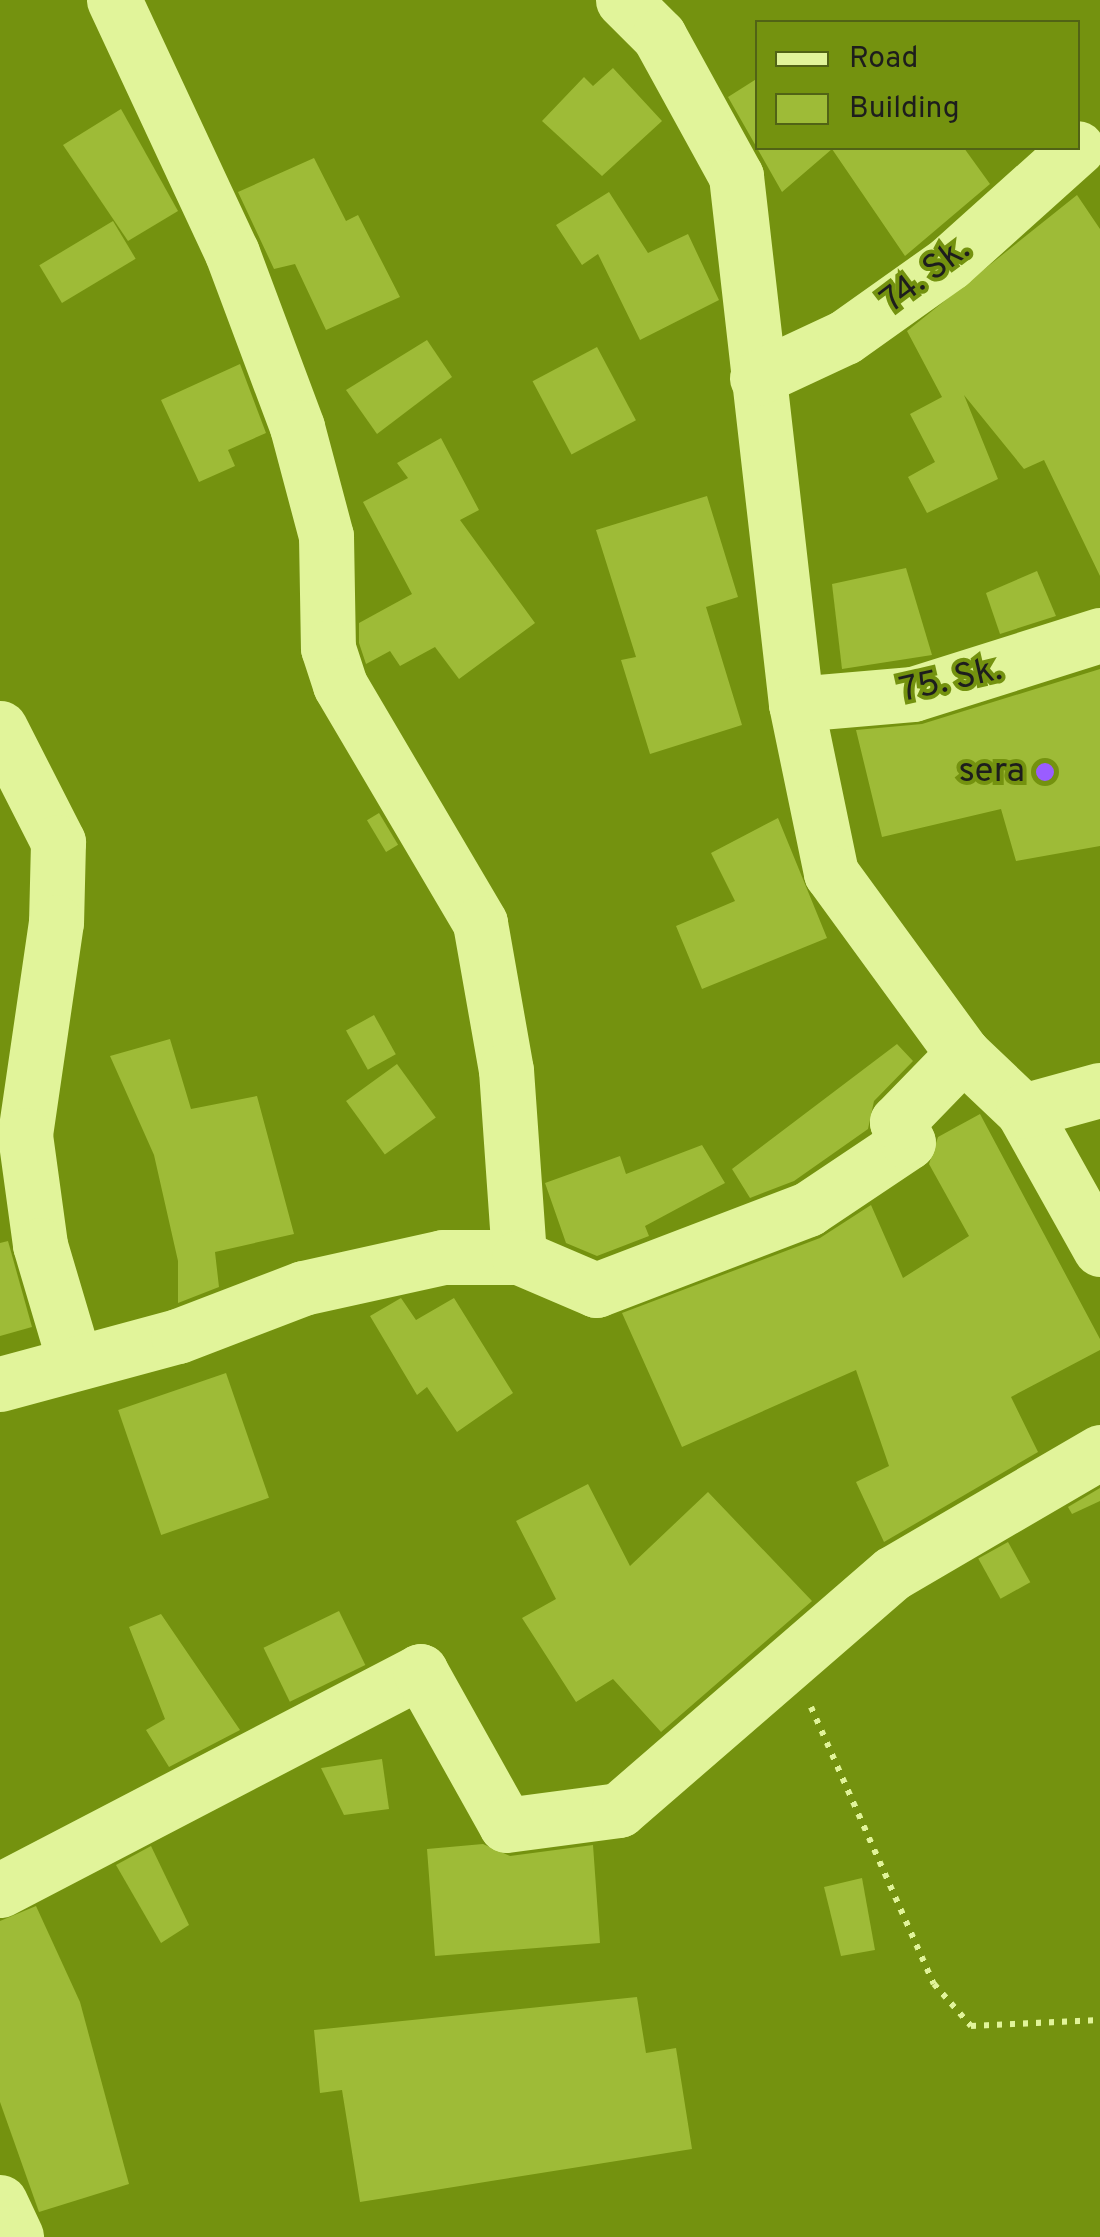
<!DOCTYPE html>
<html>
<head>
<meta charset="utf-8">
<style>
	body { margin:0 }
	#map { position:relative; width:1100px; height:2237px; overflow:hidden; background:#74920f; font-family:Overpass,sans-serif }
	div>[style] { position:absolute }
	.building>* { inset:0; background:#9ebb37; transform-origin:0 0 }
	.path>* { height:6px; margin-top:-3px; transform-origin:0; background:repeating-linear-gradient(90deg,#e1f49a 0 5px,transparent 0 13px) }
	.minor>* { height:55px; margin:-27.5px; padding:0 27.5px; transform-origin:27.5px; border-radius:27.5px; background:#e1f49a }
	.dots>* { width:28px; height:28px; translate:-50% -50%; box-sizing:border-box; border:5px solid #74920f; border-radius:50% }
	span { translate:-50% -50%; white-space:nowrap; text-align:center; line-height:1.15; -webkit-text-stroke:8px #74920f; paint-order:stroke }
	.street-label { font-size:35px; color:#1d1d1d }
	.poi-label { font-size:35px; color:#1d1d1d }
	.right { translate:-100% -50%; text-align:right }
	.legend { position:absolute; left:755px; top:20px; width:325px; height:130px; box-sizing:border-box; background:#74920f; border:2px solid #516315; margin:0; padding:12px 18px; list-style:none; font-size:30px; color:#1d1d1d }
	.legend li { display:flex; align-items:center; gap:20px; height:50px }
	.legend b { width:50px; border:2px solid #516315 }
</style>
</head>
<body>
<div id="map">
	<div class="building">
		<i style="clip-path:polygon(613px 68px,662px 121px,602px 176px,542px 121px,584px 77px,593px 86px)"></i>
		<i style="clip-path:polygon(758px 78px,758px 148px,964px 148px,990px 184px,905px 256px,832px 149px,782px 192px,728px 97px)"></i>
		<i style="clip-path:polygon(121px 109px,178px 211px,128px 241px,63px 145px)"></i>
		<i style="clip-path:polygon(314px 158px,346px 221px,358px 215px,400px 297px,326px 330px,295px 264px,274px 269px,238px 192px)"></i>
		<i style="clip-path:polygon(609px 192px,648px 253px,688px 234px,719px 300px,640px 340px,598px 254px,582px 265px,556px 225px)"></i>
		<i style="clip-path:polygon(1077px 195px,1100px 229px,1100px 576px,1044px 460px,1024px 469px,964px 395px,998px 479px,927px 513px,908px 477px,935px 462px,910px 414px,942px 397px,907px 331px)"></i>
		<i style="left:113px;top:221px;width:44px;height:86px;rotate:59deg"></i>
		<i style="clip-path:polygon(427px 340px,452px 377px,377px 434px,346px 390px)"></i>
		<i style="left:597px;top:347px;width:83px;height:73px;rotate:62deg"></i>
		<i style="clip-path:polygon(240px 364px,266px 433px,228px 450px,235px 466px,199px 482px,161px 400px)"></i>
		<i style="clip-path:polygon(441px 438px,479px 510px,460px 520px,535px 623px,459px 679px,435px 647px,400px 666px,390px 651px,366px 664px,359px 643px,359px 623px,412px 594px,363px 502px,408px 478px,397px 463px)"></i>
		<i style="clip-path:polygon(707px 496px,738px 597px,706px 607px,742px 725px,650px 754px,621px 660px,636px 657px,596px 530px)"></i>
		<i style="clip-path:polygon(906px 568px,932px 655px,842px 669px,832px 584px)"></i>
		<i style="clip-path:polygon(1037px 571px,1056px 616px,1000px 634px,986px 593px)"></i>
		<i style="clip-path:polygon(1100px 669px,1100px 846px,1016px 861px,1001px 809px,882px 837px,856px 730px,922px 724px)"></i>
		<i style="left:379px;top:813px;width:37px;height:14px;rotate:59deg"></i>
		<i style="clip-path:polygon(778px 818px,827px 938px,702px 989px,676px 926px,735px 901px,711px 853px)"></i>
		<i style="left:374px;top:1015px;width:45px;height:32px;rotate:61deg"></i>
		<i style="clip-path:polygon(170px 1039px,191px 1109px,257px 1096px,294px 1234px,215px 1252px,219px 1287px,178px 1303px,178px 1261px,154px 1155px,110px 1056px)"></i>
		<i style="clip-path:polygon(897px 1044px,913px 1061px,874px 1101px,868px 1129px,794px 1181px,750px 1198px,732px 1169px)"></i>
		<i style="left:397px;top:1064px;width:66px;height:63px;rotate:54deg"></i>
		<i style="clip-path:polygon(980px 1114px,1100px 1339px,1100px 1350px,1011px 1397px,1038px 1452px,884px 1542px,856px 1482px,889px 1466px,856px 1370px,682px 1447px,622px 1313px,820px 1238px,871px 1205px,903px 1278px,969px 1236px,929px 1164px,938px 1137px)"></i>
		<i style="clip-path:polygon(702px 1145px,725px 1183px,645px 1226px,649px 1236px,597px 1256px,566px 1243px,545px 1183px,620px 1156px,626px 1174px)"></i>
		<i style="clip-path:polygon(8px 1241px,32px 1327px,0 1336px,0 1243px)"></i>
		<i style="clip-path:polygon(401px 1298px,416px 1320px,454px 1298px,513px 1393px,457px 1432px,427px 1387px,417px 1395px,370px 1316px)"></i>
		<i style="left:226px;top:1373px;width:132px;height:114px;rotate:71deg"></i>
		<i style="clip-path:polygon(588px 1484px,630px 1566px,708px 1492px,812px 1601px,661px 1732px,613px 1679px,576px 1702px,522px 1618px,556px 1599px,516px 1521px)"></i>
		<i style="clip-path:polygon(1100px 1488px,1100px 1501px,1072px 1514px,1068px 1507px)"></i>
		<i style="left:1008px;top:1542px;width:46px;height:34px;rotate:61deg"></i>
		<i style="left:339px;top:1611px;width:60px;height:84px;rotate:64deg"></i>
		<i style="clip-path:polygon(161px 1614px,240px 1730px,169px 1767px,146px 1730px,165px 1719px,129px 1627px)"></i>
		<i style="clip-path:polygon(382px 1759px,389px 1809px,344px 1815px,321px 1768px)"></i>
		<i style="clip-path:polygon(483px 1844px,510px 1856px,593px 1845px,600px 1943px,435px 1956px,427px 1849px)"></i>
		<i style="clip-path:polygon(151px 1846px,189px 1925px,161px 1943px,116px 1865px)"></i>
		<i style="clip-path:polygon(862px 1878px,875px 1950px,841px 1956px,824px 1887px)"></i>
		<i style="clip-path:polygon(36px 1906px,80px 2002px,129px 2184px,39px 2212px,0 2102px,0 1921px)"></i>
		<i style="clip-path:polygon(637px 1997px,646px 2053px,676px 2048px,692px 2149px,360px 2202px,342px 2090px,320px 2093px,314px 2030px)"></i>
	</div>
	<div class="path">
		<i style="left:811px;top:1707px;width:303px;rotate:66.1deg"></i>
		<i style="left:934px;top:1984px;width:56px;rotate:48.6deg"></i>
		<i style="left:971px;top:2026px;width:129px;rotate:-2.7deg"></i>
	</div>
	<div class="minor">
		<i style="left:114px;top:0;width:279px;rotate:65deg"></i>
		<i style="left:232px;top:253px;width:186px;rotate:69.5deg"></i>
		<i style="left:297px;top:427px;width:113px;rotate:75.1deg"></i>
		<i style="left:326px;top:536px;width:112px;rotate:89deg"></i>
		<i style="left:328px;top:648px;width:39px;rotate:72deg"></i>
		<i style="left:340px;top:685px;width:276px;rotate:59.5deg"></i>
		<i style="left:480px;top:923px;width:149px;rotate:80deg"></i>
		<i style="left:506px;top:1070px;width:187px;rotate:86deg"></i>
		<i style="left:623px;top:0;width:51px;rotate:45deg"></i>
		<i style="left:659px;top:36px;width:160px;rotate:61.2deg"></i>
		<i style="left:736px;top:176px;width:531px;rotate:83.52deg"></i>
		<i style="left:796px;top:704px;width:173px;rotate:78.3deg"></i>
		<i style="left:831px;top:873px;width:224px;rotate:53.9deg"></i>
		<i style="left:963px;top:1054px;width:83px;rotate:43.5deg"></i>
		<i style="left:1023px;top:1111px;width:158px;rotate:60.8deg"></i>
		<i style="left:757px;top:378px;width:97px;rotate:-25deg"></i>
		<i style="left:845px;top:337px;width:128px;rotate:-35.4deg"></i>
		<i style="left:949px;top:263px;width:172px;rotate:-41.9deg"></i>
		<i style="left:796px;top:704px;width:117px;rotate:-4.9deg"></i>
		<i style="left:913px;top:694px;width:196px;rotate:-17.5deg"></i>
		<i style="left:0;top:728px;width:128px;rotate:63deg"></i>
		<i style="left:58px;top:842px;width:80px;rotate:91.4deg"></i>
		<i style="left:56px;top:922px;width:215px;rotate:98.3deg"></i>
		<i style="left:25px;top:1135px;width:111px;rotate:82.2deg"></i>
		<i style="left:40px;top:1245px;width:123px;rotate:73.5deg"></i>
		<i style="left:1023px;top:1111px;width:80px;rotate:-15.3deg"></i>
		<i style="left:0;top:1384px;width:184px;rotate:-15.1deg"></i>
		<i style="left:178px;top:1336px;width:134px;rotate:-21deg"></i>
		<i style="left:303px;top:1288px;width:143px;rotate:-12.5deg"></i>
		<i style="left:443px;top:1257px;width:76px"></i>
		<i style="left:519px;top:1257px;width:84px;rotate:23.2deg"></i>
		<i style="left:596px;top:1290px;width:227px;rotate:-20.9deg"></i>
		<i style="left:808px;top:1209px;width:120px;rotate:-33.8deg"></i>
		<i style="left:908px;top:1142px;width:23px;rotate:-119deg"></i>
		<i style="left:897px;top:1122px;width:95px;rotate:-45.9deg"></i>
		<i style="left:0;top:1890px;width:474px;rotate:-27.5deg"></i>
		<i style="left:420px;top:1671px;width:176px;rotate:60.8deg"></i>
		<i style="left:506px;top:1825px;width:114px;rotate:-7.6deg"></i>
		<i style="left:619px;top:1810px;width:362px;rotate:-40.9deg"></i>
		<i style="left:893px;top:1573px;width:240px;rotate:-30.3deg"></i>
		<i style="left:0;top:2202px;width:38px;rotate:65deg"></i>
	</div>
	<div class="dots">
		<i style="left:1045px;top:772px;background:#9a5dff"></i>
	</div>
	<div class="street-label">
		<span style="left:926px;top:276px;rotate:-37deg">74. Sk.</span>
		<span style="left:951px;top:681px;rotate:-13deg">75. Sk.</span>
	</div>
	<div class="poi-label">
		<span class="right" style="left:1025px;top:772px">sera</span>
	</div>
	<ul class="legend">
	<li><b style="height:12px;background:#e1f49a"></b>Road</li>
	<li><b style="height:28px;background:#9ebb37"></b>Building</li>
	</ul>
</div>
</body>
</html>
